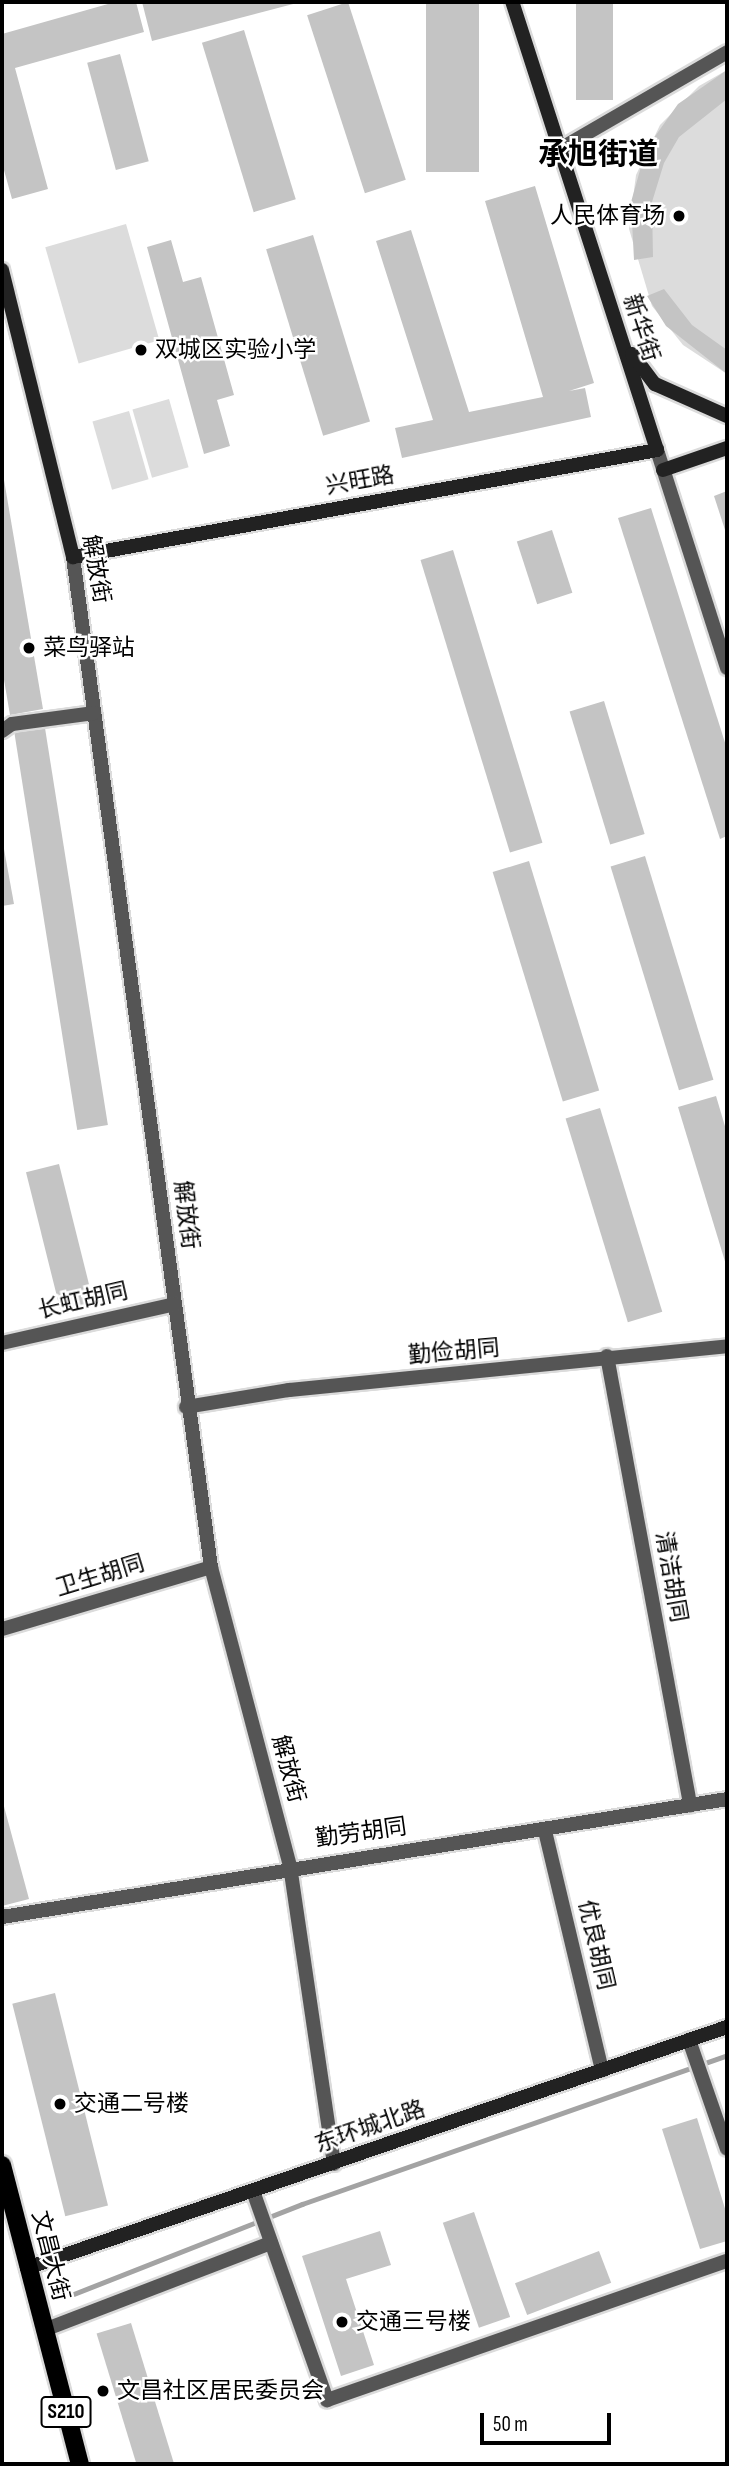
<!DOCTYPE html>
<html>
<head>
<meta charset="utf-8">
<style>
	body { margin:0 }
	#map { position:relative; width:729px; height:2466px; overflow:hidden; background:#fff; font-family:"Sofia Sans Condensed","Noto Sans SC",sans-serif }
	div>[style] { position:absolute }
	.green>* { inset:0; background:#dcdcdc; transform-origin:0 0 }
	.stream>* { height:5px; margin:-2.5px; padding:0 2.5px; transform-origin:2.5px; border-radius:2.5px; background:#a3a3a3 }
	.building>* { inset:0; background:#c4c4c4; transform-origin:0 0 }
	.roads { filter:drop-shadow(2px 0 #dbdbdb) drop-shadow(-2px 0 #dbdbdb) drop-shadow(0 2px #dbdbdb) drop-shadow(0 -2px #dbdbdb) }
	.street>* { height:14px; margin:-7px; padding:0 7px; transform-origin:7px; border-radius:7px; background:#555 }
	.secondary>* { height:14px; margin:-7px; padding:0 7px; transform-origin:7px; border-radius:7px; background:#222 }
	.primary>* { height:18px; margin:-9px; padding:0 9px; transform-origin:9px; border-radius:9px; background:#000 }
	.dots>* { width:19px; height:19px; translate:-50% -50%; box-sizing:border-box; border:4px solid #fff; border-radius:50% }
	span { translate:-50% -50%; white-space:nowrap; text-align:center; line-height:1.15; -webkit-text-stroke:5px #fff; paint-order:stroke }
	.shield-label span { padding:2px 5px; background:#fff; border:2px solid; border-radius:5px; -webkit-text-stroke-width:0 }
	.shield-label { font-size:21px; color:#000; font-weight:700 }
	.poi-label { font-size:23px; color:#000 }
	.right { translate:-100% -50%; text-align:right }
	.left { translate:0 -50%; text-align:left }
	.street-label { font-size:23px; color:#000 }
	.district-label { font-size:30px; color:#000; font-weight:700 }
	.frame { position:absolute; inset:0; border:4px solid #000; pointer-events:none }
	.scale { position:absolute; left:480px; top:2413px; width:131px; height:32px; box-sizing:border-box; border:4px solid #000; border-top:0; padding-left:9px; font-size:21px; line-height:24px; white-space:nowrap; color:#000; -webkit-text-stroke:5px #fff; paint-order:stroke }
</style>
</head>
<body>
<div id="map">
	<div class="green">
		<i style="clip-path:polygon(727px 70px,727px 374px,683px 345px,652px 306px,629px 229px,636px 175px,660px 125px,699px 86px)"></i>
		<i style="left:126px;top:224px;width:121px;height:84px;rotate:74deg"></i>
		<i style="left:169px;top:399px;width:71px;height:38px;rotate:74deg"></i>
		<i style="left:129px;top:411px;width:71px;height:38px;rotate:74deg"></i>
	</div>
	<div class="stream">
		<i style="left:66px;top:2297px;width:254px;rotate:-21.5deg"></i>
		<i style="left:302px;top:2204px;width:450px;rotate:-19.3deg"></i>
	</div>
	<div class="building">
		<i style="clip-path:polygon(115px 2px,136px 2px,144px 32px,15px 68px,48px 189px,12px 199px,2px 163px,2px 34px)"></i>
		<i style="clip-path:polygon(142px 2px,297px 2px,297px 3px,152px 41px)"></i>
		<i style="left:348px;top:2px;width:187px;height:43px;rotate:72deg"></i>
		<i style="left:426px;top:2px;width:53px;height:170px"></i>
		<i style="left:576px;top:2px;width:37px;height:98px"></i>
		<i style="left:244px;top:30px;width:177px;height:44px;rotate:73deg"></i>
		<i style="left:120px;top:54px;width:111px;height:34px;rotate:75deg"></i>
		<i style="clip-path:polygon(727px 70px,727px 99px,679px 137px,664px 163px,652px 202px,653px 257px,634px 260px,631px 202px,646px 149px,678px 104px)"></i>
		<i style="clip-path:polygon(535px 186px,594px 383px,569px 391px,585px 388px,591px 417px,402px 458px,395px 428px,433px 420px,376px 241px,411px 230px,469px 412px,543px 397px,485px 201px)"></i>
		<i style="left:313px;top:235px;width:195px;height:49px;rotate:73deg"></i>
		<i style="clip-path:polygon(171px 240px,183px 282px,201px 277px,234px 395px,217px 400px,230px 446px,204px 454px,147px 247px)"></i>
		<i style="clip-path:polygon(664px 289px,692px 325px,727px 350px,727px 374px,666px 326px,647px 296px)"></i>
		<i style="clip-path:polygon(2px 468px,43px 709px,10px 715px,2px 668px)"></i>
		<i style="clip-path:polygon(727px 491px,727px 536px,714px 496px)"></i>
		<i style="clip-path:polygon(651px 508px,727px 749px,727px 836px,720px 839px,618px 518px)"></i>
		<i style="left:552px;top:530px;width:66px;height:37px;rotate:72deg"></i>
		<i style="left:453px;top:550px;width:306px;height:34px;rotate:73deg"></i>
		<i style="left:604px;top:701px;width:139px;height:36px;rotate:73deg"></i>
		<i style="left:45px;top:728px;width:402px;height:31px;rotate:81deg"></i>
		<i style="clip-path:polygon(2px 838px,14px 904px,2px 906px)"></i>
		<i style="left:645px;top:856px;width:234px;height:36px;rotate:73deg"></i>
		<i style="left:529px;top:861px;width:240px;height:38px;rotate:73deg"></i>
		<i style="clip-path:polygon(716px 1096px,727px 1133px,727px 1268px,678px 1107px)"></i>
		<i style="left:600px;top:1108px;width:213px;height:36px;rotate:73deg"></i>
		<i style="left:59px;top:1164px;width:147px;height:34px;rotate:76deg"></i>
		<i style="clip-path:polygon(2px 1799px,29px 1899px,2px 1906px)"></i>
		<i style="left:55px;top:1993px;width:219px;height:44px;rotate:76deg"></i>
		<i style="clip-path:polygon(697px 2118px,727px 2215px,727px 2241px,700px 2249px,662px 2129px)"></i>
		<i style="left:474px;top:2212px;width:111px;height:33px;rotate:71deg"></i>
		<i style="clip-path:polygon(380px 2231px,391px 2265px,346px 2279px,374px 2365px,341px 2376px,302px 2256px)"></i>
		<i style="left:599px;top:2251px;width:34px;height:90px;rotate:69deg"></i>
		<i style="left:131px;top:2323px;width:147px;height:36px;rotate:73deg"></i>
	</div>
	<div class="roads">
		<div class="street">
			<i style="left:560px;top:149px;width:193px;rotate:-30.1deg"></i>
			<i style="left:657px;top:450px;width:229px;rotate:72.2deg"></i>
			<i style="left:73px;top:557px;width:1019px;rotate:82.22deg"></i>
			<i style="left:211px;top:1567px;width:309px;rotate:75.2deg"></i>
			<i style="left:290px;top:1866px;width:301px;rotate:81.6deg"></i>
			<i style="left:2px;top:731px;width:12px;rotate:-35deg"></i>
			<i style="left:12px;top:724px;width:83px;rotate:-7.6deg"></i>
			<i style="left:2px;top:1343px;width:177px;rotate:-12.7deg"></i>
			<i style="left:607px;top:1356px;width:457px;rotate:79.5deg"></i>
			<i style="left:186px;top:1407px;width:104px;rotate:-9.4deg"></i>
			<i style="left:289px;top:1390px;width:440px;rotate:-5.7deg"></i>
			<i style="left:2px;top:1629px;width:218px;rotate:-16.5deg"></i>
			<i style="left:545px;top:1831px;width:246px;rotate:76.6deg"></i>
			<i style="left:2px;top:1917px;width:735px;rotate:-9.24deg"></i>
			<i style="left:689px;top:2040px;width:115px;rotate:70.8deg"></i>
			<i style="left:253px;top:2191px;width:222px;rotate:70.5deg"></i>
			<i style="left:327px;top:2400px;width:423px;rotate:-19.2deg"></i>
			<i style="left:44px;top:2330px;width:243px;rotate:-21deg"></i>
		</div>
		<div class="secondary">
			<i style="left:2px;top:270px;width:296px;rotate:76.1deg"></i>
			<i style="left:73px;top:557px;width:594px;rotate:-10.38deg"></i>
			<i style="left:657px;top:450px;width:471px;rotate:-107.9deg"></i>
			<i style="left:632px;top:354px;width:38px;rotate:53deg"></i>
			<i style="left:655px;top:384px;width:79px;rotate:24deg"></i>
			<i style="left:663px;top:470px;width:68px;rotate:-19deg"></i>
			<i style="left:27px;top:2268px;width:740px;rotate:-19deg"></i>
		</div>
		<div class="primary">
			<i style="left:2px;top:2165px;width:309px;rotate:75.4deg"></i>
		</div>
	</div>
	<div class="dots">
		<i style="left:679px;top:216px;background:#000"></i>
		<i style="left:141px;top:350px;background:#000"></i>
		<i style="left:29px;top:648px;background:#000"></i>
		<i style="left:60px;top:2104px;background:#000"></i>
		<i style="left:342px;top:2322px;background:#000"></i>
		<i style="left:103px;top:2391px;background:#000"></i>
	</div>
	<div class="shield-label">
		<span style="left:66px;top:2412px">S210</span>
	</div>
	<div class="poi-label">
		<span class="right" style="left:665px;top:216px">人民体育场</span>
		<span class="left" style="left:155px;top:350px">双城区实验小学</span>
		<span class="left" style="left:43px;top:648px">菜鸟驿站</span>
		<span class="left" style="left:74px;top:2104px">交通二号楼</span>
		<span class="left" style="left:356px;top:2322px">交通三号楼</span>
		<span class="left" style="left:117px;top:2391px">文昌社区居民委员会</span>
	</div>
	<div class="street-label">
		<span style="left:641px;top:328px;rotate:72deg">新华街</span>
		<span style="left:360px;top:481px;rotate:-10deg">兴旺路</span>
		<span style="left:96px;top:569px;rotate:80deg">解放街</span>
		<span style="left:186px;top:1215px;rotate:83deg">解放街</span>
		<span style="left:83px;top:1301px;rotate:-13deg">长虹胡同</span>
		<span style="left:454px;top:1352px;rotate:-5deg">勤俭胡同</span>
		<span style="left:100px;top:1576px;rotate:-17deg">卫生胡同</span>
		<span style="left:671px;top:1577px;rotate:80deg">清洁胡同</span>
		<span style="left:288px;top:1769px;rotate:75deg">解放街</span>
		<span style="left:361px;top:1833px;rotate:-8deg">勤劳胡同</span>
		<span style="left:596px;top:1945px;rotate:77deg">优良胡同</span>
		<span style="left:370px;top:2127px;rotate:-19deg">东环城北路</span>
		<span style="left:50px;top:2256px;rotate:76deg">文昌大街</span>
	</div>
	<div class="district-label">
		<span style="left:598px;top:155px">承旭街道</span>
	</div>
	<div class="frame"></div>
	<div class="scale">50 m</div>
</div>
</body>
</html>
